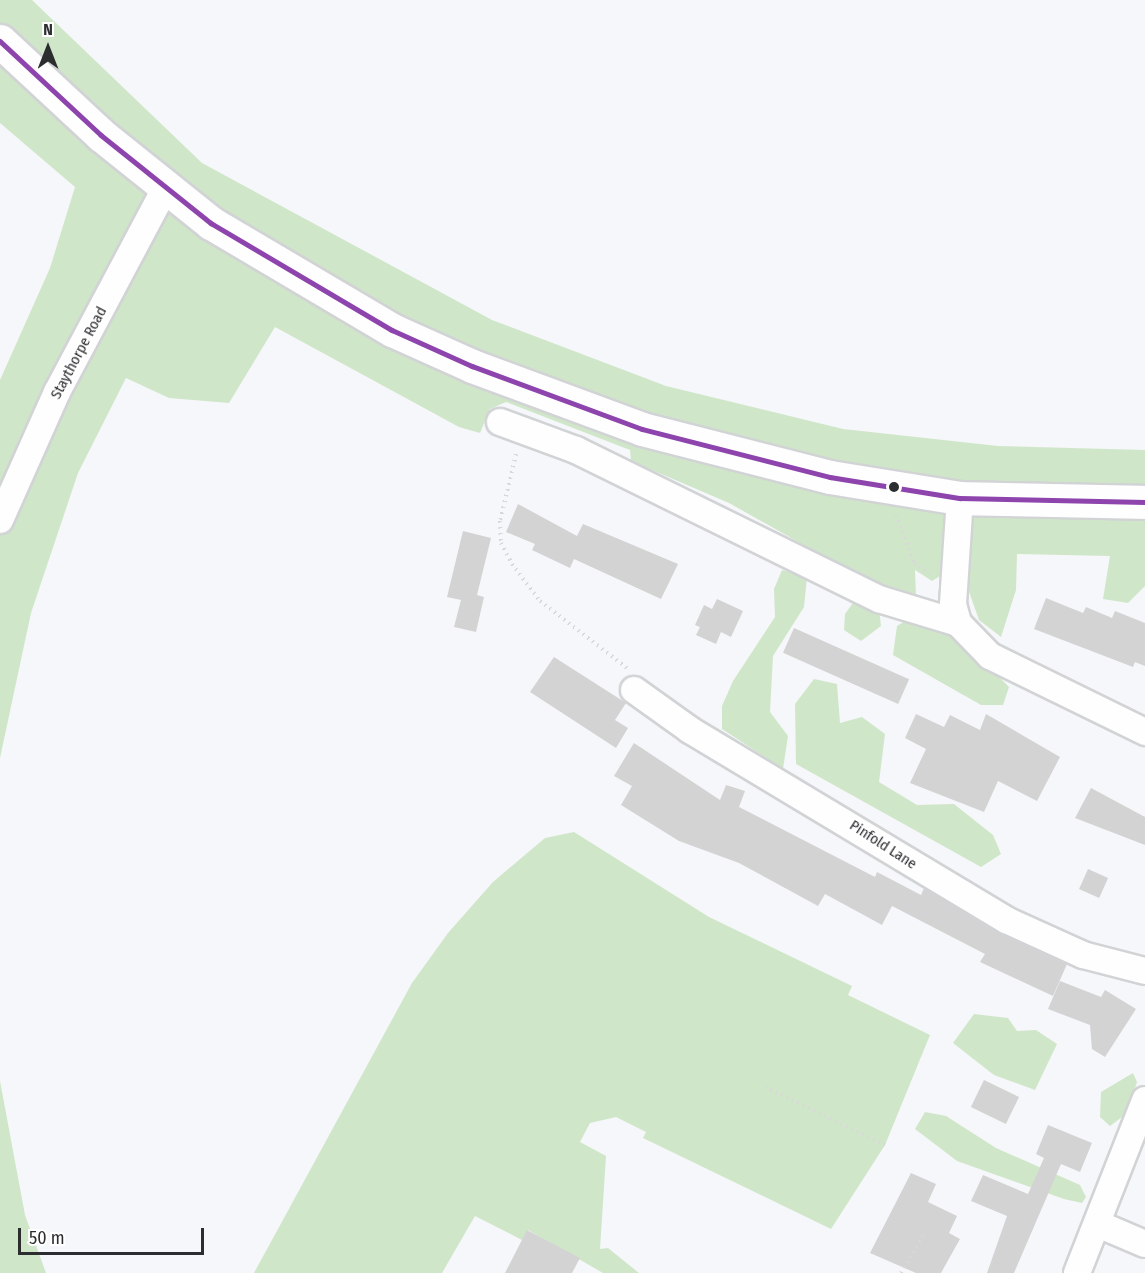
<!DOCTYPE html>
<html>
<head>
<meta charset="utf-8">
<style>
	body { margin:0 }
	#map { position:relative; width:1145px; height:1273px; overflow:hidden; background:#f5f7fa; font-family:"Fira Sans Condensed",sans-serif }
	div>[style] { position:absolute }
	.green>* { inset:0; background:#d0e6c9 }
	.building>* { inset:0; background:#d3d3d4; transform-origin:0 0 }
	.path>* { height:4px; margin-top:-2px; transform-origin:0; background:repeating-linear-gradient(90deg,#d8d8d9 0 1.5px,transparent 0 6px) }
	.roads { filter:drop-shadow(2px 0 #d1d3d5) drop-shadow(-2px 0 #d1d3d5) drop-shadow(0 2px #d1d3d5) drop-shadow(0 -2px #d1d3d5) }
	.minor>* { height:26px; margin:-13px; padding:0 13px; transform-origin:13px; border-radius:13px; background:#fefefe }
	.highway>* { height:33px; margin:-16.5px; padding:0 16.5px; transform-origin:16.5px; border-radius:16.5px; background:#fefefe }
	.bus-1>* { height:4.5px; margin:-2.25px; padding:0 2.25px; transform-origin:2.25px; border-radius:2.25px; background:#8e44ad }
	.dots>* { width:16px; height:16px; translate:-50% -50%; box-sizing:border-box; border:3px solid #fff; border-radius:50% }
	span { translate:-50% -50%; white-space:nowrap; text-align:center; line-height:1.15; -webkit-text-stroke:5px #fff; paint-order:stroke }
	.street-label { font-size:15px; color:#2c2d2f }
	.north { position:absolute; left:18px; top:18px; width:60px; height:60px; -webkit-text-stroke:4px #fff; paint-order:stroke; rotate:0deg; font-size:16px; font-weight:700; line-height:24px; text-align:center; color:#2c2d2f }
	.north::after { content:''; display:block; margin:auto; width:21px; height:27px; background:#2c2d2f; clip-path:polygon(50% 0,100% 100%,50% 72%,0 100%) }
	.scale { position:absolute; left:18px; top:1228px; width:186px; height:27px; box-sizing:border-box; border:3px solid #2c2d2f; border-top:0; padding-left:8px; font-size:18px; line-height:21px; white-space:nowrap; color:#2c2d2f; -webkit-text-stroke:4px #fff; paint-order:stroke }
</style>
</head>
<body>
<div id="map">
	<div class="green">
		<i style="clip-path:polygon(0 0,32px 0,202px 163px,492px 320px,666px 386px,843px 429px,998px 446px,1145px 450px,1145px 586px,1128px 603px,1103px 599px,1110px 556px,1017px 554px,1016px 590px,1001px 637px,979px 620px,967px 586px,969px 558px,932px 581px,915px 570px,916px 596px,873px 584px,729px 503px,631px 461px,630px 450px,506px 402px,490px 409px,480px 433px,459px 427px,275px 327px,229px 403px,169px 398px,126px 378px,78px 473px,31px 613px,0 758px,0 380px,50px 268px,75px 187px,0 123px)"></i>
		<i style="clip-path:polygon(782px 570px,807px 577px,804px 607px,773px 656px,770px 712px,788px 736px,783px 769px,722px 729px,722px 706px,733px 681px,775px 617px,774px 589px)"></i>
		<i style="clip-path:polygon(855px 600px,879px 609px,881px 626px,861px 641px,844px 630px,845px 614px)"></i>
		<i style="clip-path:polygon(910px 618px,952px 630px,1009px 687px,1003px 705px,981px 705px,893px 655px,897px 626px)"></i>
		<i style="clip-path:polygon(814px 679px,837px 684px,840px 723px,862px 717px,885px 734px,879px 782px,917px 805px,954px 804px,993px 835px,1001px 854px,981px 867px,796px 764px,795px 704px)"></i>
		<i style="clip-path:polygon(574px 832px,709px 917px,852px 986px,848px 995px,930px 1035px,885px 1145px,831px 1229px,643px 1138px,646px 1132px,616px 1117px,590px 1123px,580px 1142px,606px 1156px,600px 1249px,608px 1248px,639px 1273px,603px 1273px,528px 1230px,522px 1240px,475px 1216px,442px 1273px,254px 1273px,412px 983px,448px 933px,493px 882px,545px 838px)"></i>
		<i style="clip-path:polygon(974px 1014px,1008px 1018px,1017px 1031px,1036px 1030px,1057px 1044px,1035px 1090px,994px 1075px,953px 1043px)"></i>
		<i style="clip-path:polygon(1133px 1073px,1137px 1082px,1126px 1114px,1110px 1126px,1100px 1117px,1101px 1092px)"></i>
		<i style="clip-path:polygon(0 1081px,25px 1215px,46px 1273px,0 1273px)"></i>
		<i style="clip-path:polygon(925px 1112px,946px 1116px,996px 1148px,1080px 1185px,1086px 1197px,1082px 1203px,1064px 1199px,957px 1161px,915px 1129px)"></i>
	</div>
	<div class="building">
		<i style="clip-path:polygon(518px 504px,577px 536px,583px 524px,678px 564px,661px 599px,574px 559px,570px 568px,532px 550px,535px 544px,506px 532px)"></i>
		<i style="clip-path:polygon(463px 531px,491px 538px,477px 595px,484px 597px,476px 632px,454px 627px,461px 600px,447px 597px)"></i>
		<i style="clip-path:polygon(1046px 598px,1083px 613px,1086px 607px,1112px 618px,1115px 611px,1145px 623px,1145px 666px,1135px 662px,1133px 667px,1034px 629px)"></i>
		<i style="clip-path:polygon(717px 599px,743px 611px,731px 637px,721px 632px,716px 644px,696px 635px,700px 627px,695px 625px,704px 605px,712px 609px)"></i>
		<i style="left:794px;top:628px;width:126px;height:27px;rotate:24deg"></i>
		<i style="clip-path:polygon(554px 657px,626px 703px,615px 720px,628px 728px,616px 748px,530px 692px)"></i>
		<i style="clip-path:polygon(916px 714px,944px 727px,950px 715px,980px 730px,986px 714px,1060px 757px,1037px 801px,998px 781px,984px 812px,910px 783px,926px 749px,905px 738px)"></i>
		<i style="clip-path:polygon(634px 743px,720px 800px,726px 785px,745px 791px,739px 807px,875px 877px,877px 872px,921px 895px,924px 888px,998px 933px,1067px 964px,1053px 996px,980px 962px,985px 954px,892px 906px,882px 925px,825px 894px,818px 906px,739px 863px,679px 841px,621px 805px,632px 786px,614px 776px)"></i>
		<i style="clip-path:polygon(1091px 788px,1145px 817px,1145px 845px,1075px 818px)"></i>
		<i style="left:1088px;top:869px;width:22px;height:22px;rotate:24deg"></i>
		<i style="clip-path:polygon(1060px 981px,1101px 997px,1105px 990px,1136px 1009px,1105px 1057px,1092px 1049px,1090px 1025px,1048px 1009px)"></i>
		<i style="left:984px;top:1080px;width:39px;height:30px;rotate:26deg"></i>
		<i style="clip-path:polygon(1048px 1125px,1092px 1143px,1080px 1172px,1061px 1164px,1014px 1273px,987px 1273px,1007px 1216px,971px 1201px,983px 1175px,1028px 1194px,1044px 1158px,1036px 1154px)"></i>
		<i style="clip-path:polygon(911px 1173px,936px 1184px,928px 1202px,957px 1216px,949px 1233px,960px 1239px,941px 1273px,916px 1273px,870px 1253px)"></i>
		<i style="clip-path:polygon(527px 1230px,580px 1258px,572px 1273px,505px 1273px)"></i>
	</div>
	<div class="path">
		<i style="left:516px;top:454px;width:69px;rotate:103.4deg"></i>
		<i style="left:500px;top:521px;width:22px;rotate:87deg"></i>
		<i style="left:501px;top:543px;width:24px;rotate:62deg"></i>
		<i style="left:512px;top:564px;width:46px;rotate:52.9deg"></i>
		<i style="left:540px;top:601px;width:110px;rotate:37.6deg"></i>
		<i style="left:896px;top:515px;width:51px;rotate:69.4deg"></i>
		<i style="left:914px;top:563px;width:19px;rotate:35deg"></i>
		<i style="left:765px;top:1087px;width:133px;rotate:25.8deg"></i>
		<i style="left:901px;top:1273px;width:43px;rotate:-59.3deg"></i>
	</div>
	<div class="roads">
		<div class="minor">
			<i style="left:500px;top:422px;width:81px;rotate:20.2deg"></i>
			<i style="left:576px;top:450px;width:338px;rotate:26.2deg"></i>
			<i style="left:879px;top:599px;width:83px;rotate:16.9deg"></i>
			<i style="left:960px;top:498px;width:106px;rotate:93.8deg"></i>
			<i style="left:953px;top:604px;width:20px;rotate:75deg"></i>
			<i style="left:958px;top:623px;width:46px;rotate:45.9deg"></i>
			<i style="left:990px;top:656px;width:173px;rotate:26.1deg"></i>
			<i style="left:0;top:520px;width:140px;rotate:-66deg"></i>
			<i style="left:57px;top:392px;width:230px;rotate:-62deg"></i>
			<i style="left:634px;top:690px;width:69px;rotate:35.5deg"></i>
			<i style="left:690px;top:730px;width:369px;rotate:31deg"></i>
			<i style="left:1006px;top:920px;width:85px;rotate:24.4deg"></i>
			<i style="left:1083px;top:955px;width:64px;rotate:14.5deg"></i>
			<i style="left:1098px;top:1224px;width:51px;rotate:23.1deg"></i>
			<i style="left:1077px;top:1273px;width:186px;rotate:-68.5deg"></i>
		</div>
		<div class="highway">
			<i style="left:0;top:41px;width:138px;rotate:42.9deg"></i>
			<i style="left:101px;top:135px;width:141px;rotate:38.7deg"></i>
			<i style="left:211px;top:223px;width:210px;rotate:30.6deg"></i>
			<i style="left:392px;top:330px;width:88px;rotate:24.2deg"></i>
			<i style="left:472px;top:366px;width:181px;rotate:20.3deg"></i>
			<i style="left:642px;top:429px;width:194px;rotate:14.3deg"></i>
			<i style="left:830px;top:477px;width:132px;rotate:9.2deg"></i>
			<i style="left:960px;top:498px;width:185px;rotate:1.2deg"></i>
		</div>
	</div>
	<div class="bus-1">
		<i style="left:0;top:41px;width:138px;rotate:42.9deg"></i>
		<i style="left:101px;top:135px;width:141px;rotate:38.7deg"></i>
		<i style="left:211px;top:223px;width:210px;rotate:30.6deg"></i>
		<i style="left:392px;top:330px;width:88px;rotate:24.2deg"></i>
		<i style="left:472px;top:366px;width:181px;rotate:20.3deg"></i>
		<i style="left:642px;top:429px;width:194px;rotate:14.3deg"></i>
		<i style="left:830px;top:477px;width:132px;rotate:9.2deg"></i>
		<i style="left:960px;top:498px;width:185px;rotate:1.2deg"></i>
	</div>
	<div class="dots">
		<i style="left:894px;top:487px;background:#2c2d2f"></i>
	</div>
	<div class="street-label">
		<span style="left:79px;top:353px;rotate:-62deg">Staythorpe Road</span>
		<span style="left:883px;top:845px;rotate:33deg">Pinfold Lane</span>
	</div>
	<div class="north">N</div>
	<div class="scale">50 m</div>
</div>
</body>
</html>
